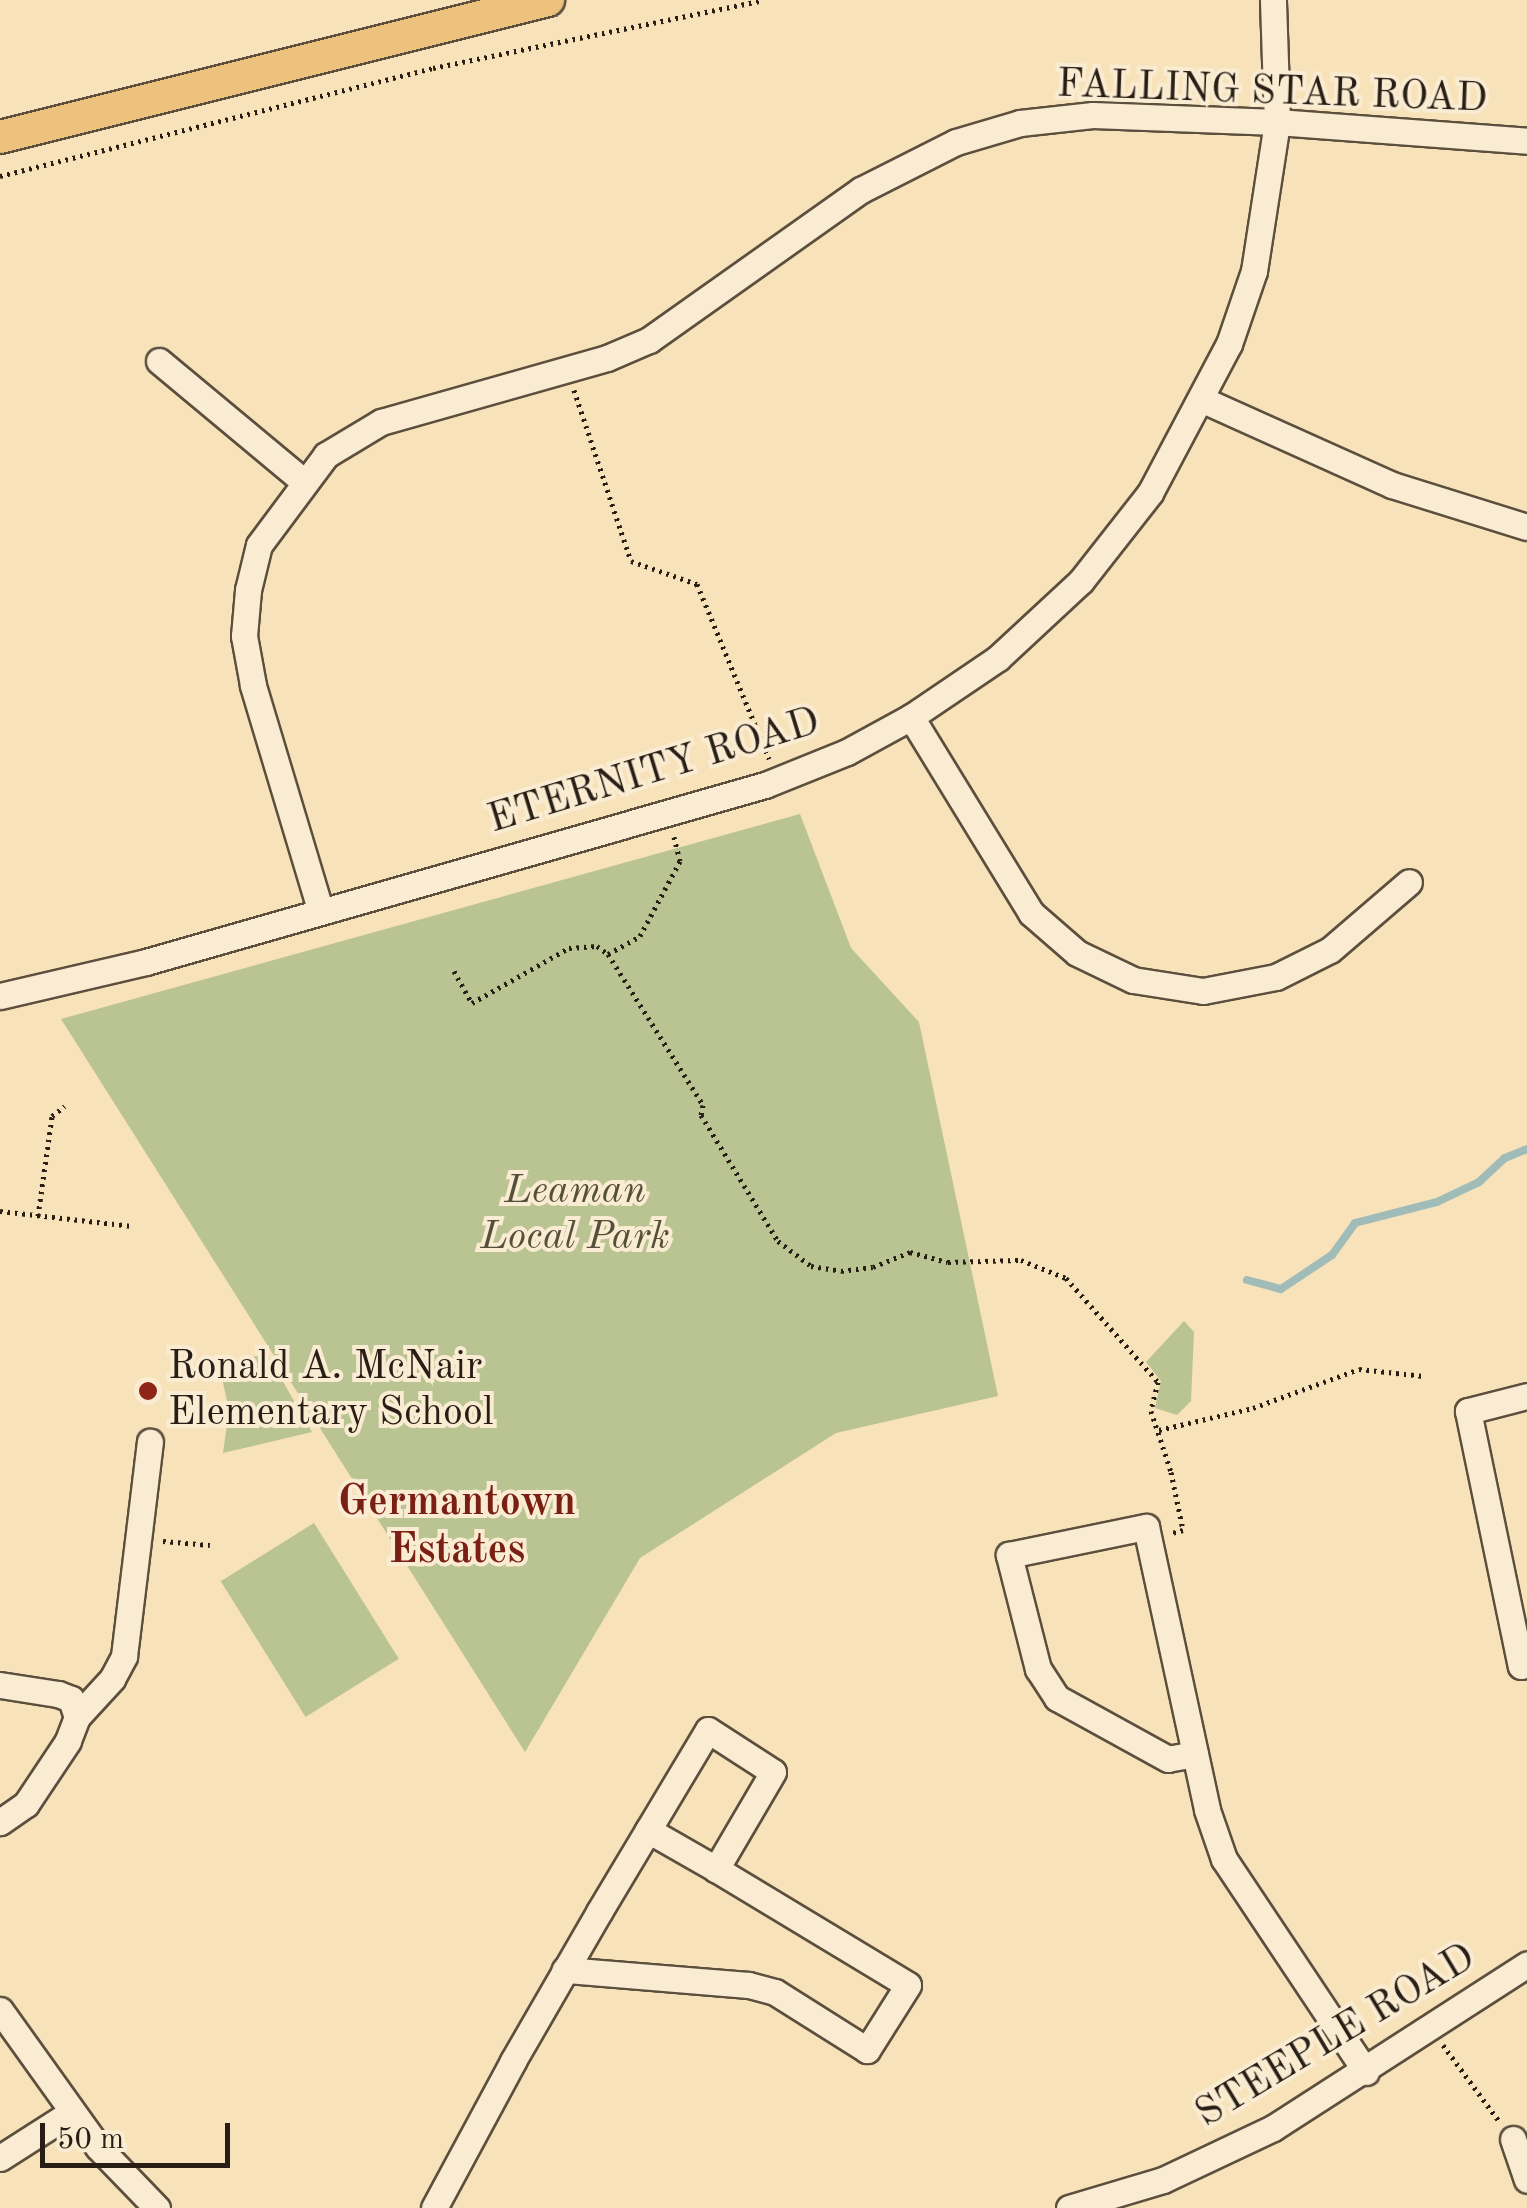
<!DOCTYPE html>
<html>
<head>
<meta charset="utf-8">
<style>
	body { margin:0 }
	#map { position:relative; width:1527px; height:2208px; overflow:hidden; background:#f7e2b9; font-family:"Old Standard TT",serif }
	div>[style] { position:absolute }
	.green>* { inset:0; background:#b9c492; transform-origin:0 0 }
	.stream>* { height:8px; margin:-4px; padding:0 4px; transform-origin:4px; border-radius:4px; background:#a0bcb8 }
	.path>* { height:5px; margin-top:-2.5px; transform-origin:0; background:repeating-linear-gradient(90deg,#291e15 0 2.5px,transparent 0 7.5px) }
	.roads { filter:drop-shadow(2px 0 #5c4f3e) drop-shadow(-2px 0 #5c4f3e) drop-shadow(0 2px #5c4f3e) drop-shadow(0 -2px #5c4f3e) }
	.minor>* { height:25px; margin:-12.5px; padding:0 12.5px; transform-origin:12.5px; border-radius:12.5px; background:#faecd2 }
	.major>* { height:32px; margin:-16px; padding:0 16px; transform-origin:16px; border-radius:16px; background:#ecc17c }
	.dots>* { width:28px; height:28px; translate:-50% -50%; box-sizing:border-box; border:5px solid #faecd2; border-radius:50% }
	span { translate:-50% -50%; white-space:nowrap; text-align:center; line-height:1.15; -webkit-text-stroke:8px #faecd2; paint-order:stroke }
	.street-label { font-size:40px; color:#291e15 }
	.park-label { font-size:40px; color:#54503a; font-style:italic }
	.poi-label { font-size:40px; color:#291e15 }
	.left { translate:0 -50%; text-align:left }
	.neighbourhood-label { font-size:42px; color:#7a1f14; font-weight:700 }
	.scale { position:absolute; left:40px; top:2123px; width:190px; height:45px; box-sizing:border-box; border:5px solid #291e15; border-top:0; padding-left:12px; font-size:30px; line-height:35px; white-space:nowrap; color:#291e15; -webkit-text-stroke:8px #faecd2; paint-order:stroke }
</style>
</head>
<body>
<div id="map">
	<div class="green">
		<i style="clip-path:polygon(800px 814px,851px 948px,919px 1022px,998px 1396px,836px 1433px,640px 1558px,525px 1752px,61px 1019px)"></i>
		<i style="clip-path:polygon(1184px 1321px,1194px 1332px,1191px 1401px,1177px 1415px,1155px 1408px,1161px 1381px,1146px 1362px)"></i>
		<i style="clip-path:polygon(267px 1354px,312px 1432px,223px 1453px,229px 1410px,219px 1364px)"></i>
		<i style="left:314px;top:1523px;width:160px;height:110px;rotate:58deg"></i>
	</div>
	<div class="stream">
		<i style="left:1247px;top:1280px;width:35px;rotate:15deg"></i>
		<i style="left:1281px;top:1289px;width:61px;rotate:-33.7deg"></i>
		<i style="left:1332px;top:1255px;width:39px;rotate:-54deg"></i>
		<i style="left:1355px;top:1223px;width:85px;rotate:-14.4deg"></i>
		<i style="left:1437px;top:1202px;width:47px;rotate:-25.5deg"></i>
		<i style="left:1479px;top:1182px;width:35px;rotate:-43deg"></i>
		<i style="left:1505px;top:1158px;width:24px;rotate:-22deg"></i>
	</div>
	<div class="path">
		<i style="left:0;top:176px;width:446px;rotate:-14deg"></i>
		<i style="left:433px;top:68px;width:337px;rotate:-11.6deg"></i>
		<i style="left:574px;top:390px;width:180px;rotate:71.6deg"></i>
		<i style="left:631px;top:561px;width:70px;rotate:19.2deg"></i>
		<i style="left:697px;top:584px;width:189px;rotate:67.6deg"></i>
		<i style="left:608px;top:954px;width:37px;rotate:-29deg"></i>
		<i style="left:640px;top:936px;width:85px;rotate:-61.9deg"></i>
		<i style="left:680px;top:861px;width:25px;rotate:-104deg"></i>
		<i style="left:454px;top:971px;width:37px;rotate:61deg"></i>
		<i style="left:472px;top:1003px;width:112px;rotate:-29.6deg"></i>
		<i style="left:569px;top:948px;width:28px;rotate:-4deg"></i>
		<i style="left:597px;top:946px;width:14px;rotate:36deg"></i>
		<i style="left:608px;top:954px;width:178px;rotate:57.8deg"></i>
		<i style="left:703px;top:1105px;width:10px;rotate:101deg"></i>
		<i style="left:701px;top:1115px;width:148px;rotate:58.6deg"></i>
		<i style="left:778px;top:1241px;width:41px;rotate:37.1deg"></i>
		<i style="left:811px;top:1266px;width:30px;rotate:9deg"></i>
		<i style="left:841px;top:1271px;width:32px;rotate:-7deg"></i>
		<i style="left:873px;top:1267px;width:40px;rotate:-22deg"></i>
		<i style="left:910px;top:1252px;width:39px;rotate:15deg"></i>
		<i style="left:948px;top:1262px;width:73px;rotate:-1.6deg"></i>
		<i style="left:1021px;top:1260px;width:48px;rotate:21.8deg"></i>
		<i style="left:1066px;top:1278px;width:139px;rotate:48.5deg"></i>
		<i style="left:1158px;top:1382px;width:30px;rotate:104deg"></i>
		<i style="left:1151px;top:1411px;width:64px;rotate:71.8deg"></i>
		<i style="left:1171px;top:1472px;width:59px;rotate:78.3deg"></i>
		<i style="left:1183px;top:1530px;width:11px;rotate:165deg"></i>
		<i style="left:0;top:1211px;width:133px;rotate:6.5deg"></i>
		<i style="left:38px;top:1216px;width:101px;rotate:-82deg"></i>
		<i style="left:52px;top:1116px;width:16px;rotate:-38deg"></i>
		<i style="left:1159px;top:1430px;width:97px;rotate:-13.2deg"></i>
		<i style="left:1253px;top:1408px;width:113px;rotate:-20.2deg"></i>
		<i style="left:1359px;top:1369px;width:65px;rotate:6.1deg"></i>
		<i style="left:163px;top:1541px;width:47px;rotate:4.9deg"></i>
		<i style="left:1443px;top:2045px;width:94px;rotate:53.6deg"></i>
	</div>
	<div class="roads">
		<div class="minor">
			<i style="left:159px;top:361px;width:187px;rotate:39.8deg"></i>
			<i style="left:1203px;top:400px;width:207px;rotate:24.2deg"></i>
			<i style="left:1392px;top:485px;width:141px;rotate:17.3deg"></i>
			<i style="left:911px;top:717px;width:230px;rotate:58.5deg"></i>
			<i style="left:1031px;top:913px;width:61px;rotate:41deg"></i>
			<i style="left:1077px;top:953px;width:62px;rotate:25.7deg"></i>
			<i style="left:1133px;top:980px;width:71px;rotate:8.9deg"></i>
			<i style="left:1203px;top:991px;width:74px;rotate:-10.9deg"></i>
			<i style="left:1276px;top:977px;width:60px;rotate:-26.6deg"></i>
			<i style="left:1330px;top:950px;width:104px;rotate:-40.7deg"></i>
			<i style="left:320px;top:909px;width:234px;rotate:-106.7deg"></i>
			<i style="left:253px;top:685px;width:50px;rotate:-100.4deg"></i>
			<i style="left:244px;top:636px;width:46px;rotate:-85deg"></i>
			<i style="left:248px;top:590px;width:46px;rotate:-76.3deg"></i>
			<i style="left:259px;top:545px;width:112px;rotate:-53.3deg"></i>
			<i style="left:326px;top:455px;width:64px;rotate:-31deg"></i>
			<i style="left:381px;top:422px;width:235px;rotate:-15.8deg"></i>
			<i style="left:607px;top:358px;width:46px;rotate:-23.2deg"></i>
			<i style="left:649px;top:340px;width:260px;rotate:-35.3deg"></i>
			<i style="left:861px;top:190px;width:106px;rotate:-26.8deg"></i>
			<i style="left:956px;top:142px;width:67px;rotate:-16.5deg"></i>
			<i style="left:1020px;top:123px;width:73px;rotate:-6.3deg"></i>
			<i style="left:1093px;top:115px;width:184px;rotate:2.2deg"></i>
			<i style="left:1277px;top:122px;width:251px;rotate:4.3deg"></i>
			<i style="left:0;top:996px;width:150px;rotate:-13.1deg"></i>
			<i style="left:146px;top:962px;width:644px;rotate:-15.96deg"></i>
			<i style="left:765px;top:785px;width:88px;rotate:-21.9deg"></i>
			<i style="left:847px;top:752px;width:73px;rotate:-28.7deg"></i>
			<i style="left:911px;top:717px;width:105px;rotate:-34.1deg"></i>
			<i style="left:998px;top:658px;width:113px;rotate:-42.9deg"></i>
			<i style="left:1081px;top:581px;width:112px;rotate:-51.9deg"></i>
			<i style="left:1150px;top:493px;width:169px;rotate:-62.1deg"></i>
			<i style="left:1229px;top:344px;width:77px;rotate:-71.1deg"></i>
			<i style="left:1254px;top:271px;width:151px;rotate:-81.2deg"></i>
			<i style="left:1277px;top:122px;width:122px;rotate:-91.9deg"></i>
			<i style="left:1527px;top:1396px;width:61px;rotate:165.7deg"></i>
			<i style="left:1468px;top:1411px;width:260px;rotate:78.3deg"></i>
			<i style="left:1521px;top:1666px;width:6px;rotate:-18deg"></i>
			<i style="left:0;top:1685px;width:59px;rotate:8.8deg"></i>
			<i style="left:58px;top:1694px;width:14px;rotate:21deg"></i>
			<i style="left:71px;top:1699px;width:19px;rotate:72deg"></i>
			<i style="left:77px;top:1717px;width:26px;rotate:111deg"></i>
			<i style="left:68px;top:1741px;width:76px;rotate:123.7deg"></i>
			<i style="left:26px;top:1804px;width:32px;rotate:145deg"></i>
			<i style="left:77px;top:1717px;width:52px;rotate:-47.4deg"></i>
			<i style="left:112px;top:1679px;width:26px;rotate:-62deg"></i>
			<i style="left:124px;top:1656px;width:216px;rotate:-83.1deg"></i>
			<i style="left:1195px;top:1754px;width:27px;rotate:170deg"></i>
			<i style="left:1168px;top:1759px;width:127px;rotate:-151.2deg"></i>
			<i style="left:1057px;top:1698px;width:35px;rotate:-123deg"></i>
			<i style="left:1038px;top:1669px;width:118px;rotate:-104.3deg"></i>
			<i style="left:1009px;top:1555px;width:140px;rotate:-11.6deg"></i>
			<i style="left:1146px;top:1527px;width:289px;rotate:77.8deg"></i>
			<i style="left:1207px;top:1810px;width:52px;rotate:70.9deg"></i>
			<i style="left:1224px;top:1859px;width:256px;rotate:56.3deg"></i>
			<i style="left:648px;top:1830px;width:78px;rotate:29.8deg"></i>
			<i style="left:0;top:2010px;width:168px;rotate:54.4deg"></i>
			<i style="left:98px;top:2147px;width:85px;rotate:46deg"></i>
			<i style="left:1513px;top:2139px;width:43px;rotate:71.1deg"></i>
			<i style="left:0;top:2158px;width:85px;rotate:-32.6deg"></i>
			<i style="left:434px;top:2208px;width:167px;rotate:-61.7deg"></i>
			<i style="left:513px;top:2061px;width:172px;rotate:-60deg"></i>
			<i style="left:599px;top:1912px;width:212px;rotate:-59.1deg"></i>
			<i style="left:708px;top:1730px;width:77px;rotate:32.9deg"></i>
			<i style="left:773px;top:1772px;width:113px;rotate:120.4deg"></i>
			<i style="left:716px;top:1869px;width:224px;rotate:31.1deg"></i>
			<i style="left:908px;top:1985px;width:77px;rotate:122.2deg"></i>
			<i style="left:867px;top:2050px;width:109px;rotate:-147.8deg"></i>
			<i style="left:775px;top:1992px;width:28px;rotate:-165deg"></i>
			<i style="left:748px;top:1985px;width:184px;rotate:-175.3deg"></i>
			<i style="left:1069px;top:2208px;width:98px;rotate:-16.6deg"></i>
			<i style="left:1163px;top:2180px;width:122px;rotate:-25.3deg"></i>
			<i style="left:1273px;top:2128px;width:302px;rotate:-32.8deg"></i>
		</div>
		<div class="major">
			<i style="left:0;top:137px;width:565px;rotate:-14.04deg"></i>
		</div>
	</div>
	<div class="dots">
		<i style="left:148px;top:1391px;background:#8f2418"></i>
	</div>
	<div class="street-label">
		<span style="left:1272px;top:93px;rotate:2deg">FALLING STAR ROAD</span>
		<span style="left:654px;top:772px;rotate:-17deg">ETERNITY ROAD</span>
		<span style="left:1336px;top:2037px;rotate:-31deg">STEEPLE ROAD</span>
	</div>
	<div class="park-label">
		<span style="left:575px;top:1215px">Leaman<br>Local Park</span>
	</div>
	<div class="poi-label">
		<span class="left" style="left:168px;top:1391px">Ronald A. McNair<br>Elementary School</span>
	</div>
	<div class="neighbourhood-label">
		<span style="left:457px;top:1527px">Germantown<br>Estates</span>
	</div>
	<div class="scale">50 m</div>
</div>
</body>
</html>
